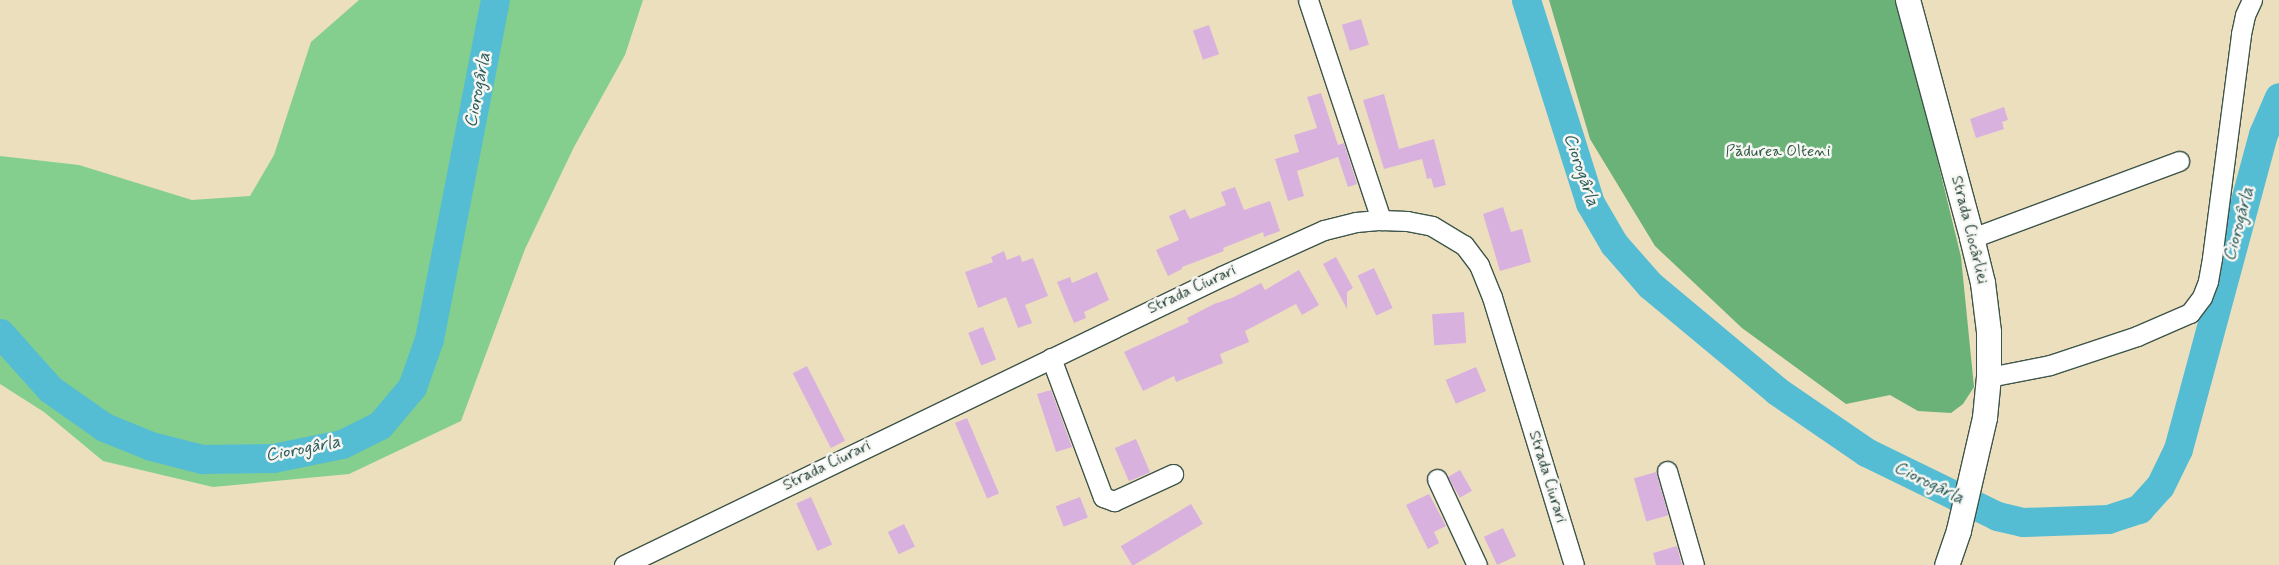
<!DOCTYPE html>
<html>
<head>
<meta charset="utf-8">
<style>
	body { margin:0 }
	#map { position:relative; width:2279px; height:565px; overflow:hidden; background:#ecdfbe; font-family:Mynerve,sans-serif }
	div>[style] { position:absolute }
	.green>* { inset:0; background:#84cf8d }
	.forest>* { inset:0; background:#6bb278 }
	.river>* { height:29px; margin:-14.5px; padding:0 14.5px; transform-origin:14.5px; border-radius:14.5px; background:#55bdd3 }
	.building>* { inset:0; background:#d9b1de; transform-origin:0 0 }
	.roads { filter:drop-shadow(1px 0 #3e5549) drop-shadow(-1px 0 #3e5549) drop-shadow(0 1px #3e5549) drop-shadow(0 -1px #3e5549) }
	.minor>* { height:19px; margin:-9.5px; padding:0 9.5px; transform-origin:9.5px; border-radius:9.5px; background:#fff }
	.tertiary>* { height:24px; margin:-12px; padding:0 12px; transform-origin:12px; border-radius:12px; background:#fff }
	span { translate:-50% -50%; white-space:nowrap; text-align:center; line-height:1.15; -webkit-text-stroke:5px #f6f6f2; paint-order:stroke }
	.park-label { font-size:16px; color:#335a46 }
	.street-label { font-size:16px; color:#1f3d34 }
	.water-label { font-size:18px; color:#2c5d5c; font-style:italic }
</style>
</head>
<body>
<div id="map">
	<div class="green">
		<i style="clip-path:polygon(359px 0,643px 0,625px 55px,574px 147px,525px 249px,461px 421px,349px 474px,213px 487px,103px 461px,44px 412px,0 384px,0 156px,79px 165px,192px 200px,250px 196px,274px 155px,311px 42px)"></i>
	</div>
	<div class="forest">
		<i style="clip-path:polygon(1549px 0,1895px 0,1918px 80px,1961px 257px,1974px 387px,1963px 404px,1951px 413px,1918px 411px,1890px 395px,1846px 404px,1742px 328px,1655px 246px,1590px 139px)"></i>
	</div>
	<div class="river">
		<i style="left:1526px;top:0;width:213px;rotate:72.5deg"></i>
		<i style="left:1590px;top:203px;width:48px;rotate:59.7deg"></i>
		<i style="left:1614px;top:244px;width:55px;rotate:48.7deg"></i>
		<i style="left:1650px;top:285px;width:165px;rotate:39.8deg"></i>
		<i style="left:1777px;top:391px;width:108px;rotate:34.4deg"></i>
		<i style="left:1866px;top:452px;width:146px;rotate:26deg"></i>
		<i style="left:1997px;top:516px;width:27px;rotate:13deg"></i>
		<i style="left:2023px;top:522px;width:85px;rotate:-2deg"></i>
		<i style="left:2108px;top:519px;width:33px;rotate:-18deg"></i>
		<i style="left:2139px;top:509px;width:31px;rotate:-48deg"></i>
		<i style="left:2160px;top:486px;width:41px;rotate:-64.1deg"></i>
		<i style="left:2178px;top:449px;width:326px;rotate:-74.9deg"></i>
		<i style="left:2263px;top:134px;width:40px;rotate:-66.6deg"></i>
		<i style="left:0;top:333px;width:75px;rotate:48.2deg"></i>
		<i style="left:50px;top:389px;width:66px;rotate:35.1deg"></i>
		<i style="left:104px;top:427px;width:51px;rotate:22deg"></i>
		<i style="left:151px;top:446px;width:53px;rotate:14.3deg"></i>
		<i style="left:202px;top:459px;width:71px;rotate:-0.8deg"></i>
		<i style="left:273px;top:458px;width:70px;rotate:-11.5deg"></i>
		<i style="left:342px;top:444px;width:42px;rotate:-26.6deg"></i>
		<i style="left:380px;top:425px;width:50px;rotate:-49.9deg"></i>
		<i style="left:412px;top:387px;width:51px;rotate:-70.5deg"></i>
		<i style="left:429px;top:339px;width:345px;rotate:-79deg"></i>
	</div>
	<div class="building">
		<i style="left:1361px;top:19px;width:27px;height:20px;rotate:73deg"></i>
		<i style="left:1209px;top:25px;width:31px;height:17px;rotate:71deg"></i>
		<i style="clip-path:polygon(1321px 93px,1338px 145px,1344px 143px,1357px 184px,1348px 187px,1338px 157px,1297px 171px,1304px 196px,1288px 201px,1275px 159px,1299px 152px,1294px 135px,1317px 128px,1307px 97px)"></i>
		<i style="clip-path:polygon(1384px 94px,1399px 149px,1434px 139px,1446px 185px,1434px 188px,1431px 178px,1427px 179px,1422px 159px,1384px 169px,1363px 100px)"></i>
		<i style="clip-path:polygon(2004px 107px,2008px 120px,2002px 122px,2004px 129px,1976px 138px,1970px 119px)"></i>
		<i style="clip-path:polygon(1235px 187px,1244px 210px,1270px 201px,1280px 231px,1264px 237px,1263px 232px,1223px 248px,1224px 251px,1182px 267px,1182px 269px,1168px 276px,1156px 250px,1179px 240px,1169px 216px,1185px 209px,1190px 219px,1226px 205px,1221px 192px)"></i>
		<i style="clip-path:polygon(1503px 207px,1511px 232px,1522px 229px,1531px 262px,1500px 271px,1483px 214px)"></i>
		<i style="clip-path:polygon(1004px 251px,1007px 260px,1020px 255px,1022px 262px,1033px 258px,1048px 296px,1025px 305px,1032px 323px,1018px 328px,1006px 297px,978px 308px,965px 272px,993px 262px,991px 257px)"></i>
		<i style="clip-path:polygon(1336px 257px,1353px 288px,1347px 292px,1347px 309px,1323px 264px)"></i>
		<i style="left:1374px;top:268px;width:44px;height:18px;rotate:65deg"></i>
		<i style="clip-path:polygon(1299px 270px,1319px 305px,1302px 315px,1296px 304px,1245px 331px,1249px 342px,1220px 354px,1223px 363px,1176px 382px,1174px 376px,1143px 391px,1124px 352px,1189px 322px,1187px 318px,1214px 304px,1232px 298px,1261px 283px,1265px 290px)"></i>
		<i style="clip-path:polygon(1097px 272px,1109px 300px,1084px 312px,1086px 318px,1074px 323px,1057px 282px,1070px 277px,1072px 283px)"></i>
		<i style="left:1464px;top:312px;width:31px;height:32px;rotate:86deg"></i>
		<i style="left:983px;top:327px;width:35px;height:16px;rotate:68deg"></i>
		<i style="left:807px;top:366px;width:84px;height:16px;rotate:63deg"></i>
		<i style="left:1476px;top:367px;width:26px;height:33px;rotate:67deg"></i>
		<i style="clip-path:polygon(1051px 390px,1072px 447px,1056px 452px,1037px 394px)"></i>
		<i style="left:967px;top:418px;width:82px;height:13px;rotate:67deg"></i>
		<i style="left:1136px;top:439px;width:36px;height:23px;rotate:67deg"></i>
		<i style="left:1460px;top:470px;width:24px;height:14px;rotate:60deg"></i>
		<i style="left:1656px;top:472px;width:45px;height:23px;rotate:74deg"></i>
		<i style="clip-path:polygon(1429px 494px,1446px 526px,1434px 532px,1439px 543px,1428px 549px,1406px 505px)"></i>
		<i style="left:811px;top:497px;width:52px;height:16px;rotate:66deg"></i>
		<i style="left:1080px;top:497px;width:22px;height:26px;rotate:69deg"></i>
		<i style="left:1191px;top:504px;width:23px;height:82px;rotate:59deg"></i>
		<i style="left:904px;top:524px;width:25px;height:18px;rotate:64deg"></i>
		<i style="left:1503px;top:528px;width:31px;height:21px;rotate:65deg"></i>
		<i style="clip-path:polygon(1677px 546px,1682px 565px,1656px 565px,1653px 553px)"></i>
	</div>
	<div class="roads">
		<div class="minor">
			<i style="left:1308px;top:0;width:232px;rotate:71.6deg"></i>
			<i style="left:1972px;top:238px;width:221px;rotate:-20.4deg"></i>
			<i style="left:1051px;top:358px;width:148px;rotate:69.5deg"></i>
			<i style="left:1103px;top:497px;width:12px;rotate:20deg"></i>
			<i style="left:1114px;top:501px;width:65px;rotate:-24.6deg"></i>
			<i style="left:1989px;top:377px;width:62px;rotate:-11.1deg"></i>
			<i style="left:2050px;top:365px;width:92px;rotate:-18.4deg"></i>
			<i style="left:2137px;top:336px;width:58px;rotate:-23.5deg"></i>
			<i style="left:2190px;top:313px;width:20px;rotate:-53deg"></i>
			<i style="left:2202px;top:297px;width:17px;rotate:-69deg"></i>
			<i style="left:2208px;top:281px;width:23px;rotate:-80deg"></i>
			<i style="left:2212px;top:258px;width:226px;rotate:-82.6deg"></i>
			<i style="left:2241px;top:34px;width:19px;rotate:-78deg"></i>
			<i style="left:2245px;top:15px;width:17px;rotate:-65deg"></i>
			<i style="left:1667px;top:471px;width:98px;rotate:74deg"></i>
			<i style="left:1437px;top:479px;width:95px;rotate:65.1deg"></i>
			<i style="left:624px;top:565px;width:664px;rotate:-25.79deg"></i>
			<i style="left:1222px;top:276px;width:112px;rotate:-24.3deg"></i>
			<i style="left:1324px;top:230px;width:33px;rotate:-14deg"></i>
			<i style="left:1356px;top:222px;width:25px;rotate:-5deg"></i>
			<i style="left:1381px;top:220px;width:26px;rotate:2deg"></i>
			<i style="left:1407px;top:221px;width:25px;rotate:11deg"></i>
			<i style="left:1432px;top:226px;width:37px;rotate:31deg"></i>
			<i style="left:1464px;top:245px;width:25px;rotate:53deg"></i>
			<i style="left:1479px;top:265px;width:35px;rotate:68deg"></i>
			<i style="left:1492px;top:297px;width:280px;rotate:73deg"></i>
		</div>
		<div class="tertiary">
			<i style="left:1908px;top:0;width:246px;rotate:74.9deg"></i>
			<i style="left:1972px;top:238px;width:46px;rotate:76.3deg"></i>
			<i style="left:1983px;top:283px;width:49px;rotate:83deg"></i>
			<i style="left:1989px;top:332px;width:45px;rotate:90deg"></i>
			<i style="left:1989px;top:377px;width:41px;rotate:95.6deg"></i>
			<i style="left:1985px;top:418px;width:116px;rotate:103deg"></i>
			<i style="left:1959px;top:531px;width:36px;rotate:109deg"></i>
		</div>
	</div>
	<div class="park-label">
		<span style="left:1778px;top:152px">Pădurea Olteni</span>
	</div>
	<div class="street-label">
		<span style="left:1969px;top:230px;rotate:76deg">Strada Ciocârliei</span>
		<span style="left:1192px;top:290px;rotate:-25deg">Strada Ciurari</span>
		<span style="left:827px;top:466px;rotate:-26deg">Strada Ciurari</span>
		<span style="left:1547px;top:477px;rotate:73deg">Strada Ciurari</span>
	</div>
	<div class="water-label">
		<span style="left:478px;top:90px;rotate:-79deg">Ciorogârla</span>
		<span style="left:1581px;top:170px;rotate:71deg">Ciorogârla</span>
		<span style="left:2239px;top:224px;rotate:-75deg">Ciorogârla</span>
		<span style="left:303px;top:449px;rotate:-11deg">Ciorogârla</span>
		<span style="left:1929px;top:483px;rotate:26deg">Ciorogârla</span>
	</div>
</div>
</body>
</html>
